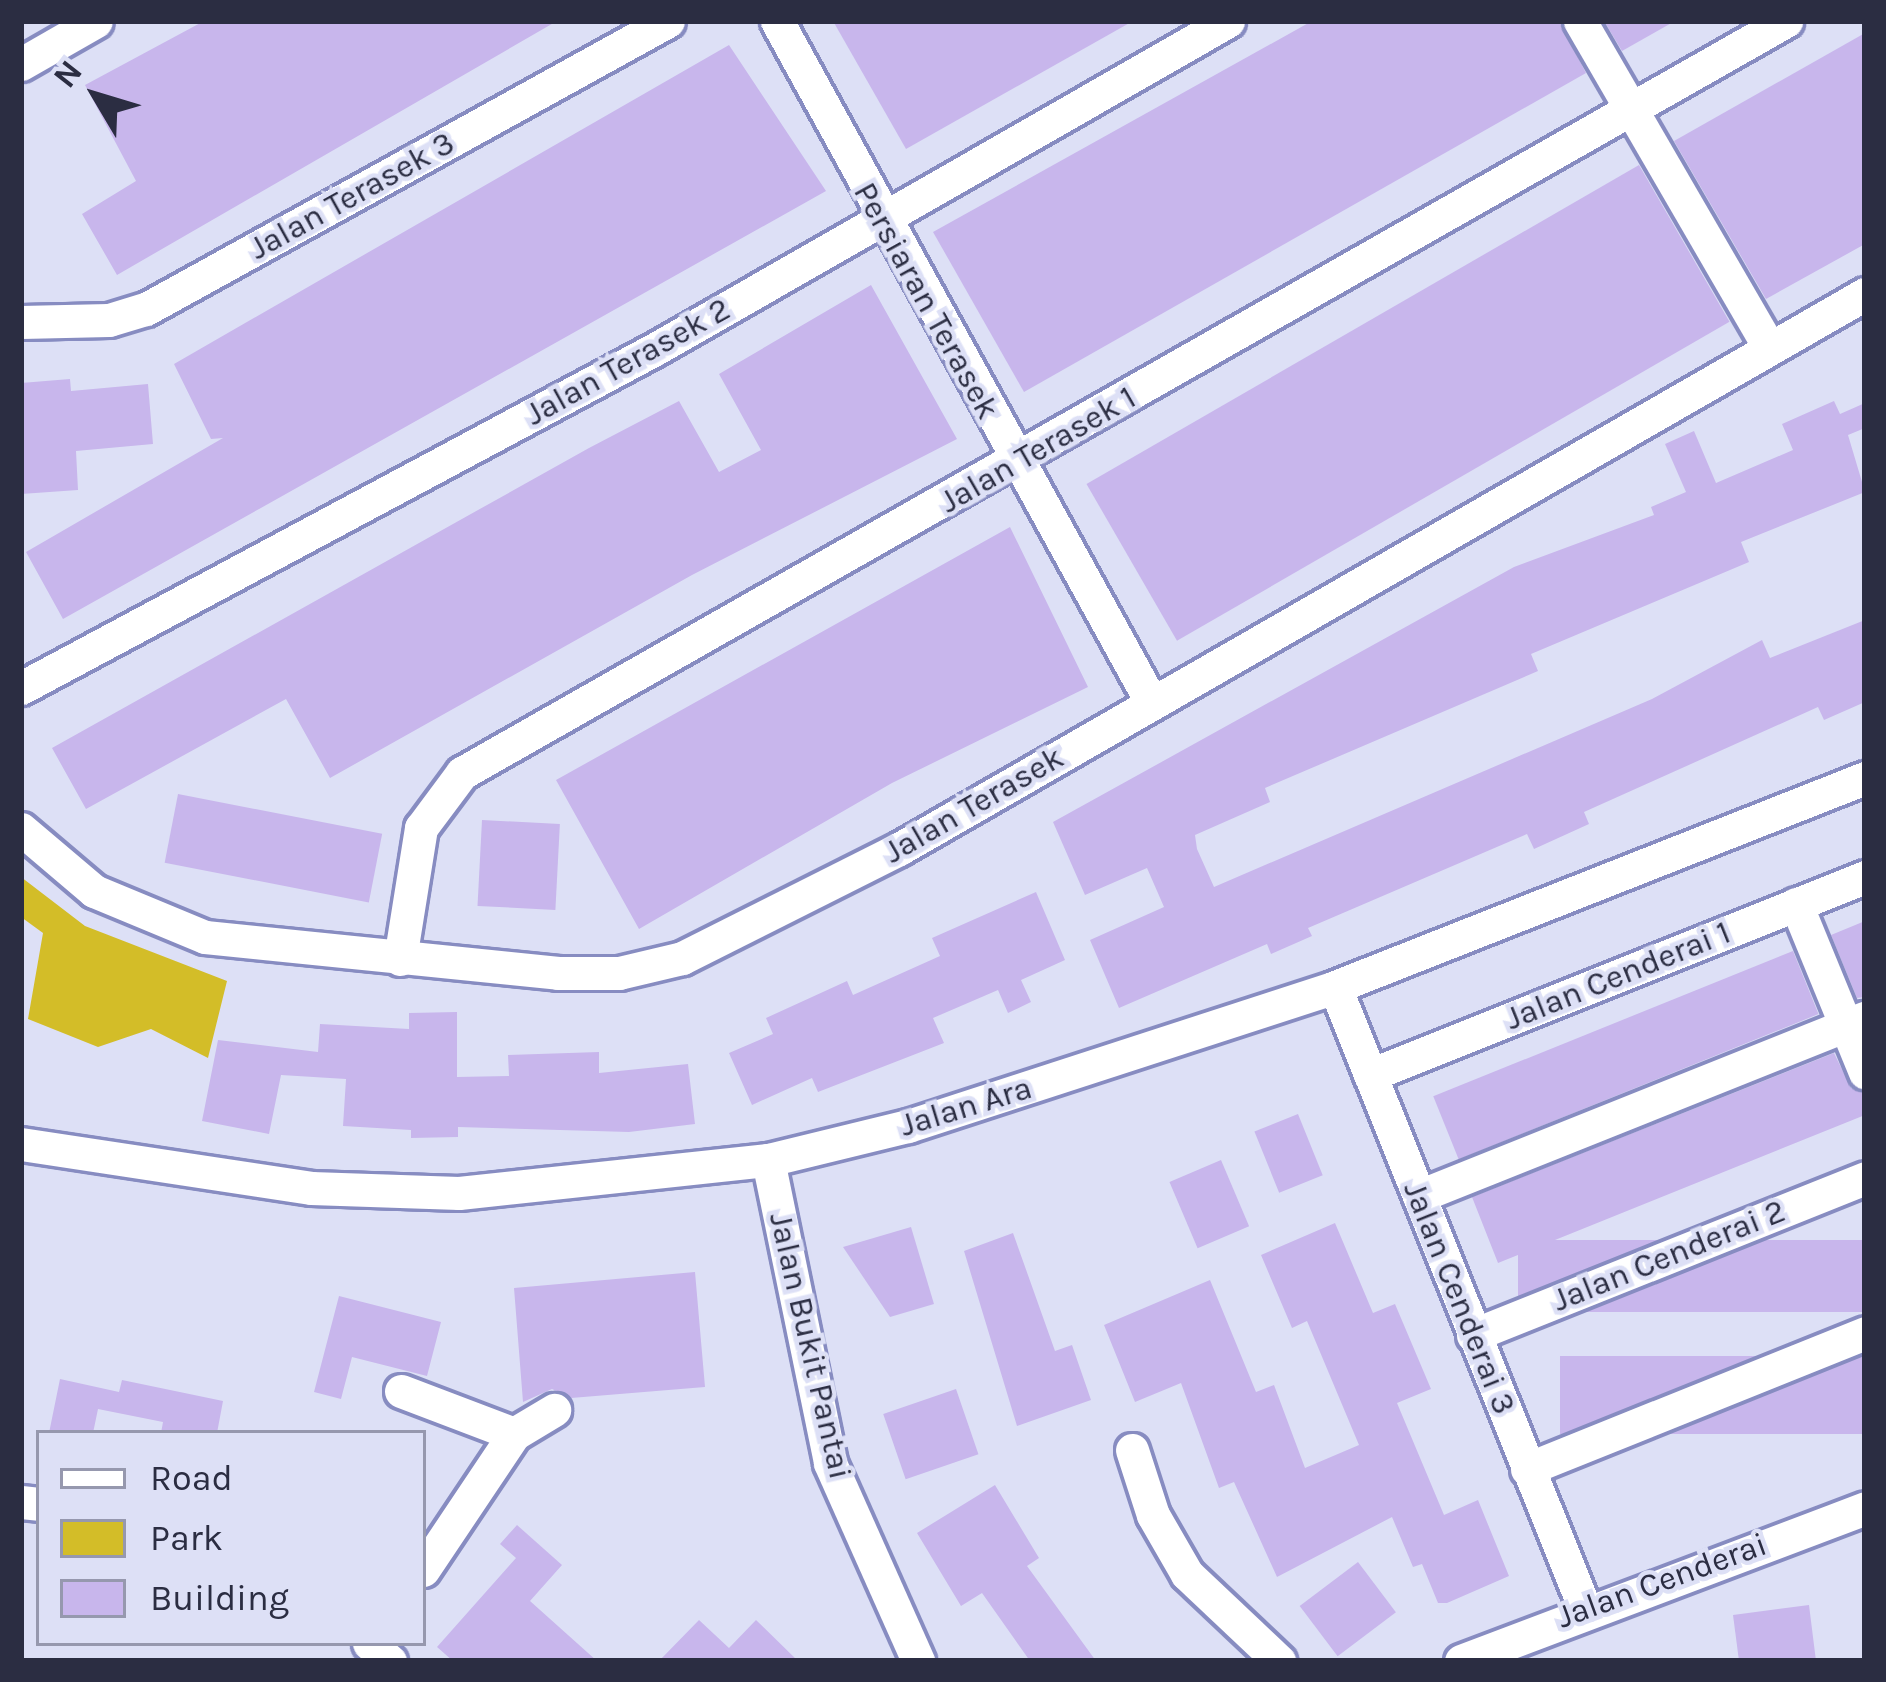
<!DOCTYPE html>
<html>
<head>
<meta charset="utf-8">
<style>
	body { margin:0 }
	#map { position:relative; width:1886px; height:1682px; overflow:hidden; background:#dde0f6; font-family:Karla,sans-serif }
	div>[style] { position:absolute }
	.green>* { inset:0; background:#d3bd28 }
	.building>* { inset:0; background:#c8b6ec; transform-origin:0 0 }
	.roads { filter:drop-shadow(3px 0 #878cc1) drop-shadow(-3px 0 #878cc1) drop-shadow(0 3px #878cc1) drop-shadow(0 -3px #878cc1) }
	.minor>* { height:33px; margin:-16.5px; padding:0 16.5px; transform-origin:16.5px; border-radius:16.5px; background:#fff }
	span { translate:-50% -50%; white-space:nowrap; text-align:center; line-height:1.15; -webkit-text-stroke:9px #dde0f6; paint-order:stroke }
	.street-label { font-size:33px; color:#2b2d42 }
	.frame { position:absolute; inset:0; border:24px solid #2b2d42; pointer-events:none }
	.legend { position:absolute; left:36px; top:1430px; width:390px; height:216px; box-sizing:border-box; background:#dde0f6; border:3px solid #9698ae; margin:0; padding:15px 21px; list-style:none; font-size:36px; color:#2b2d42 }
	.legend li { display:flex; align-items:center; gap:24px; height:60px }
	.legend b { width:60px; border:3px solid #9698ae }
	.north { position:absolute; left:36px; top:36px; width:120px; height:120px; -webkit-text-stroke:9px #dde0f6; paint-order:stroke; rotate:308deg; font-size:33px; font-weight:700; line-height:48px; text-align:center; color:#2b2d42 }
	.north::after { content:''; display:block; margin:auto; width:42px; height:54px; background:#2b2d42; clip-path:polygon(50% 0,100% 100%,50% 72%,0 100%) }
</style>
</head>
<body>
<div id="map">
	<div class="green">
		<i style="clip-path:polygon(21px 877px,85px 926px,227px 981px,208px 1058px,151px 1029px,98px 1047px,28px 1019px,43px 933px,21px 917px)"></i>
	</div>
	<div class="building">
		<i style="clip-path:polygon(204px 21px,557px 21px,117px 275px,82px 214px,136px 181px,85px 85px)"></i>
		<i style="clip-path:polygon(833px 21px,1133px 21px,906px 149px)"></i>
		<i style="clip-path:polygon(1312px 21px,1559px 21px,1586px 73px,1024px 392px,933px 232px)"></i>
		<i style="clip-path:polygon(1604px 21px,1675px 21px,1622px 51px)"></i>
		<i style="clip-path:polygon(1865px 33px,1865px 244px,1766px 299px,1674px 141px)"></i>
		<i style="clip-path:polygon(729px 45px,826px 191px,63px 619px,26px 552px,223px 438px,211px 439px,174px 364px)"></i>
		<i style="left:1639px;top:165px;width:181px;height:638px;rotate:60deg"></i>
		<i style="clip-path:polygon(871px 285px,957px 439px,692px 575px,330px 778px,286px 699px,86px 809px,52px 748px,589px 448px,679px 401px,719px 472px,761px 450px,719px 374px)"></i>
		<i style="clip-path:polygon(70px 379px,71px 391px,148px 384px,153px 444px,76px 451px,78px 490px,21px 494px,21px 383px)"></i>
		<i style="clip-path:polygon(1834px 401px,1840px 414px,1865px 403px,1865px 428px,1848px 435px,1865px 492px,1741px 542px,1749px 562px,1531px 654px,1538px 671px,1265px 788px,1270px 802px,1195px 835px,1197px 849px,1214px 887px,1652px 699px,1762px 640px,1770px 658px,1865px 620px,1865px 702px,1824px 720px,1818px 707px,1584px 812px,1589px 824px,1534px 849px,1527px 834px,1308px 928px,1312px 936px,1271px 954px,1267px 944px,1119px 1008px,1090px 940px,1164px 907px,1147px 868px,1085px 895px,1053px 822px,1514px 567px,1654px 515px,1651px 507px,1686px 492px,1665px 444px,1694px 431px,1716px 483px,1793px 450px,1782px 424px)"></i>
		<i style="clip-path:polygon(1010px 527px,1088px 687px,892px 783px,639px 929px,556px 780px)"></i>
		<i style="left:178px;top:794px;width:208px;height:70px;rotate:11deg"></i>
		<i style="left:482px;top:820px;width:78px;height:86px;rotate:3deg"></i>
		<i style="clip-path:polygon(1036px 892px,1065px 960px,1021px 980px,1031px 1002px,1008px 1013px,998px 990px,933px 1018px,944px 1043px,818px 1092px,812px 1078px,752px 1105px,729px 1053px,773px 1034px,766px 1018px,847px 981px,853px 995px,940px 956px,932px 938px)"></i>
		<i style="clip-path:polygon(1865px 921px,1865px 997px,1857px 998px,1831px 935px)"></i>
		<i style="left:1793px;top:951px;width:68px;height:388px;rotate:68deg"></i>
		<i style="clip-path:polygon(457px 1012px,457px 1077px,509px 1076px,508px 1055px,599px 1052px,599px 1073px,688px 1064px,695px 1124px,629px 1132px,458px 1127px,458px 1137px,411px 1138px,411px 1130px,343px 1126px,346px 1079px,281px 1075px,269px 1134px,202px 1121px,218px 1040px,318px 1052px,320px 1024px,409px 1029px,409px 1013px)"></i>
		<i style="clip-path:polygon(1834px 1053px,1851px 1088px,1865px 1093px,1865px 1115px,1498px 1263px,1472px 1197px)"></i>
		<i style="left:1298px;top:1114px;width:66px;height:47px;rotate:68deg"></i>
		<i style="left:1221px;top:1160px;width:72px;height:56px;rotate:67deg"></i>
		<i style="clip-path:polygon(1335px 1223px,1373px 1313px,1395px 1304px,1431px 1389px,1397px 1403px,1444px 1515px,1478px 1500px,1509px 1576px,1447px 1603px,1438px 1603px,1422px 1564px,1413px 1567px,1392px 1517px,1277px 1577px,1234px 1482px,1219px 1488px,1181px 1383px,1135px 1402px,1104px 1325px,1210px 1280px,1256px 1392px,1274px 1385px,1305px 1468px,1359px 1445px,1307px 1321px,1292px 1328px,1261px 1255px)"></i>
		<i style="clip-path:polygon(911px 1227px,934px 1304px,890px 1317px,843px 1247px)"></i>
		<i style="clip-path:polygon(1013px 1233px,1055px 1351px,1072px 1345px,1091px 1400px,1017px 1426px,964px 1251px)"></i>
		<i style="left:1865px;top:1240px;width:72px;height:347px;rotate:90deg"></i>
		<i style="clip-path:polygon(695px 1272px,705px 1387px,571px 1398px,552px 1389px,523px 1402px,514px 1288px)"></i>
		<i style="clip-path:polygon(339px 1296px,441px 1322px,427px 1376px,352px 1357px,341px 1399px,314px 1392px)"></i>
		<i style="left:1865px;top:1356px;width:78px;height:305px;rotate:90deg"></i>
		<i style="clip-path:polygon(60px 1379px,119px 1392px,122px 1380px,223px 1401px,217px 1433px,161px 1433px,163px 1422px,98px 1409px,93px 1433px,49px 1433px)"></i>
		<i style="left:956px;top:1389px;width:69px;height:77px;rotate:71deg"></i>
		<i style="clip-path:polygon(995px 1485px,1039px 1558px,1027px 1566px,1096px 1661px,1030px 1661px,982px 1593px,961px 1606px,917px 1533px)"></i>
		<i style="clip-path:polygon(517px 1525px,562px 1565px,530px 1601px,597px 1661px,453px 1661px,437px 1647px,516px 1558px,500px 1544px)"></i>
		<i style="left:1358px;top:1562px;width:63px;height:73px;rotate:53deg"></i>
		<i style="clip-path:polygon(1809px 1605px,1816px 1661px,1739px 1661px,1733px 1615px)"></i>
		<i style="clip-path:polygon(699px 1620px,729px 1648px,756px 1620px,798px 1661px,659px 1661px)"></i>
	</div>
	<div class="roads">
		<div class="minor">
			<i style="left:777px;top:21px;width:778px;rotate:61.2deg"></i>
			<i style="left:1580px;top:21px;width:377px;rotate:59.9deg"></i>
			<i style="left:21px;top:64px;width:86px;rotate:-29.8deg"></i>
			<i style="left:21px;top:322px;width:88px;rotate:-1.3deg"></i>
			<i style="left:109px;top:320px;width:39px;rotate:-17deg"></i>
			<i style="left:146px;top:309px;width:596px;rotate:-28.89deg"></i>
			<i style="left:21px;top:688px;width:721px;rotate:-28.13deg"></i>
			<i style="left:657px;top:348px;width:658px;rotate:-29.8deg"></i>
			<i style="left:21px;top:829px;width:96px;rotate:40.3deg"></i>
			<i style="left:94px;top:891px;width:120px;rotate:22.5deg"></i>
			<i style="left:205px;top:937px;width:355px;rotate:5.8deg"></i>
			<i style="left:558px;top:973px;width:61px"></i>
			<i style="left:619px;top:973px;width:65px;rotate:-13.4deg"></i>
			<i style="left:682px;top:958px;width:243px;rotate:-26.7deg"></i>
			<i style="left:899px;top:849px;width:1114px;rotate:-29.88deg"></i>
			<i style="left:1796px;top:904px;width:182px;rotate:67.7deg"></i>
			<i style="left:400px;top:959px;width:133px;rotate:-80.9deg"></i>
			<i style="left:421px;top:828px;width:69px;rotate:-53.3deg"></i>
			<i style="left:462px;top:773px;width:1523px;rotate:-29.6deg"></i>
			<i style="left:1335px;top:987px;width:670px;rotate:68.1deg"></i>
			<i style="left:1370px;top:1075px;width:533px;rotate:-21.8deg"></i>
			<i style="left:21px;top:1144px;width:293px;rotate:8.6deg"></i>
			<i style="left:311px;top:1188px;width:148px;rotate:1.9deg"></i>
			<i style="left:459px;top:1193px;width:311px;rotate:-6.1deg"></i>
			<i style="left:768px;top:1160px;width:144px;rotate:-13.7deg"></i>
			<i style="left:908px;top:1126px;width:449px;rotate:-18deg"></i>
			<i style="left:1335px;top:987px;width:570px;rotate:-21.52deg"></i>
			<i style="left:768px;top:1160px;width:309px;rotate:78.4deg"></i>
			<i style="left:830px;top:1463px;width:217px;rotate:66deg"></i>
			<i style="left:1419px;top:1196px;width:480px;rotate:-21.8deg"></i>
			<i style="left:1473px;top:1335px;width:422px;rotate:-21.8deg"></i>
			<i style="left:401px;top:1391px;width:121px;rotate:20.8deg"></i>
			<i style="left:1132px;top:1450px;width:68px;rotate:72.1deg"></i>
			<i style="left:1153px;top:1515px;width:68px;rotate:60deg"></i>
			<i style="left:1187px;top:1574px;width:127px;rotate:43.4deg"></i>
			<i style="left:1527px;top:1469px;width:364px;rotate:-21.9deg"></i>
			<i style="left:21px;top:1502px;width:18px;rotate:6deg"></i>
			<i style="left:423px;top:1570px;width:164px;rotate:-56.2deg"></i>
			<i style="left:514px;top:1434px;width:47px;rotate:-31deg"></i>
			<i style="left:369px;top:1643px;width:28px;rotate:41deg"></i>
			<i style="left:1461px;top:1661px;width:432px;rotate:-20.7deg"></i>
		</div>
	</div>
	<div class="street-label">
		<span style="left:352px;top:196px;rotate:-29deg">Jalan Terasek 3</span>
		<span style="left:926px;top:301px;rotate:61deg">Persiaran Terasek</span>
		<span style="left:628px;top:362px;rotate:-29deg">Jalan Terasek 2</span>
		<span style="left:1038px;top:450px;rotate:-30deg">Jalan Terasek 1</span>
		<span style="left:974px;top:805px;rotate:-30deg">Jalan Terasek</span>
		<span style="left:1618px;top:976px;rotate:-22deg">Jalan Cenderai 1</span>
		<span style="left:966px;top:1107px;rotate:-17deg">Jalan Ara</span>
		<span style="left:1669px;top:1256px;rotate:-22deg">Jalan Cenderai 2</span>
		<span style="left:1459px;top:1298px;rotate:68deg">Jalan Cenderai 3</span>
		<span style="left:810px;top:1346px;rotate:77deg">Jalan Bukit Pantai</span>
		<span style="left:1662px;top:1581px;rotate:-20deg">Jalan Cenderai</span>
	</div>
	<div class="frame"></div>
	<ul class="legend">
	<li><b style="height:15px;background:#fff"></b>Road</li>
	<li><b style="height:33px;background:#d3bd28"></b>Park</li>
	<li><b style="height:33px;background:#c8b6ec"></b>Building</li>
	</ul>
	<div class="north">N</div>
</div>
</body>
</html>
